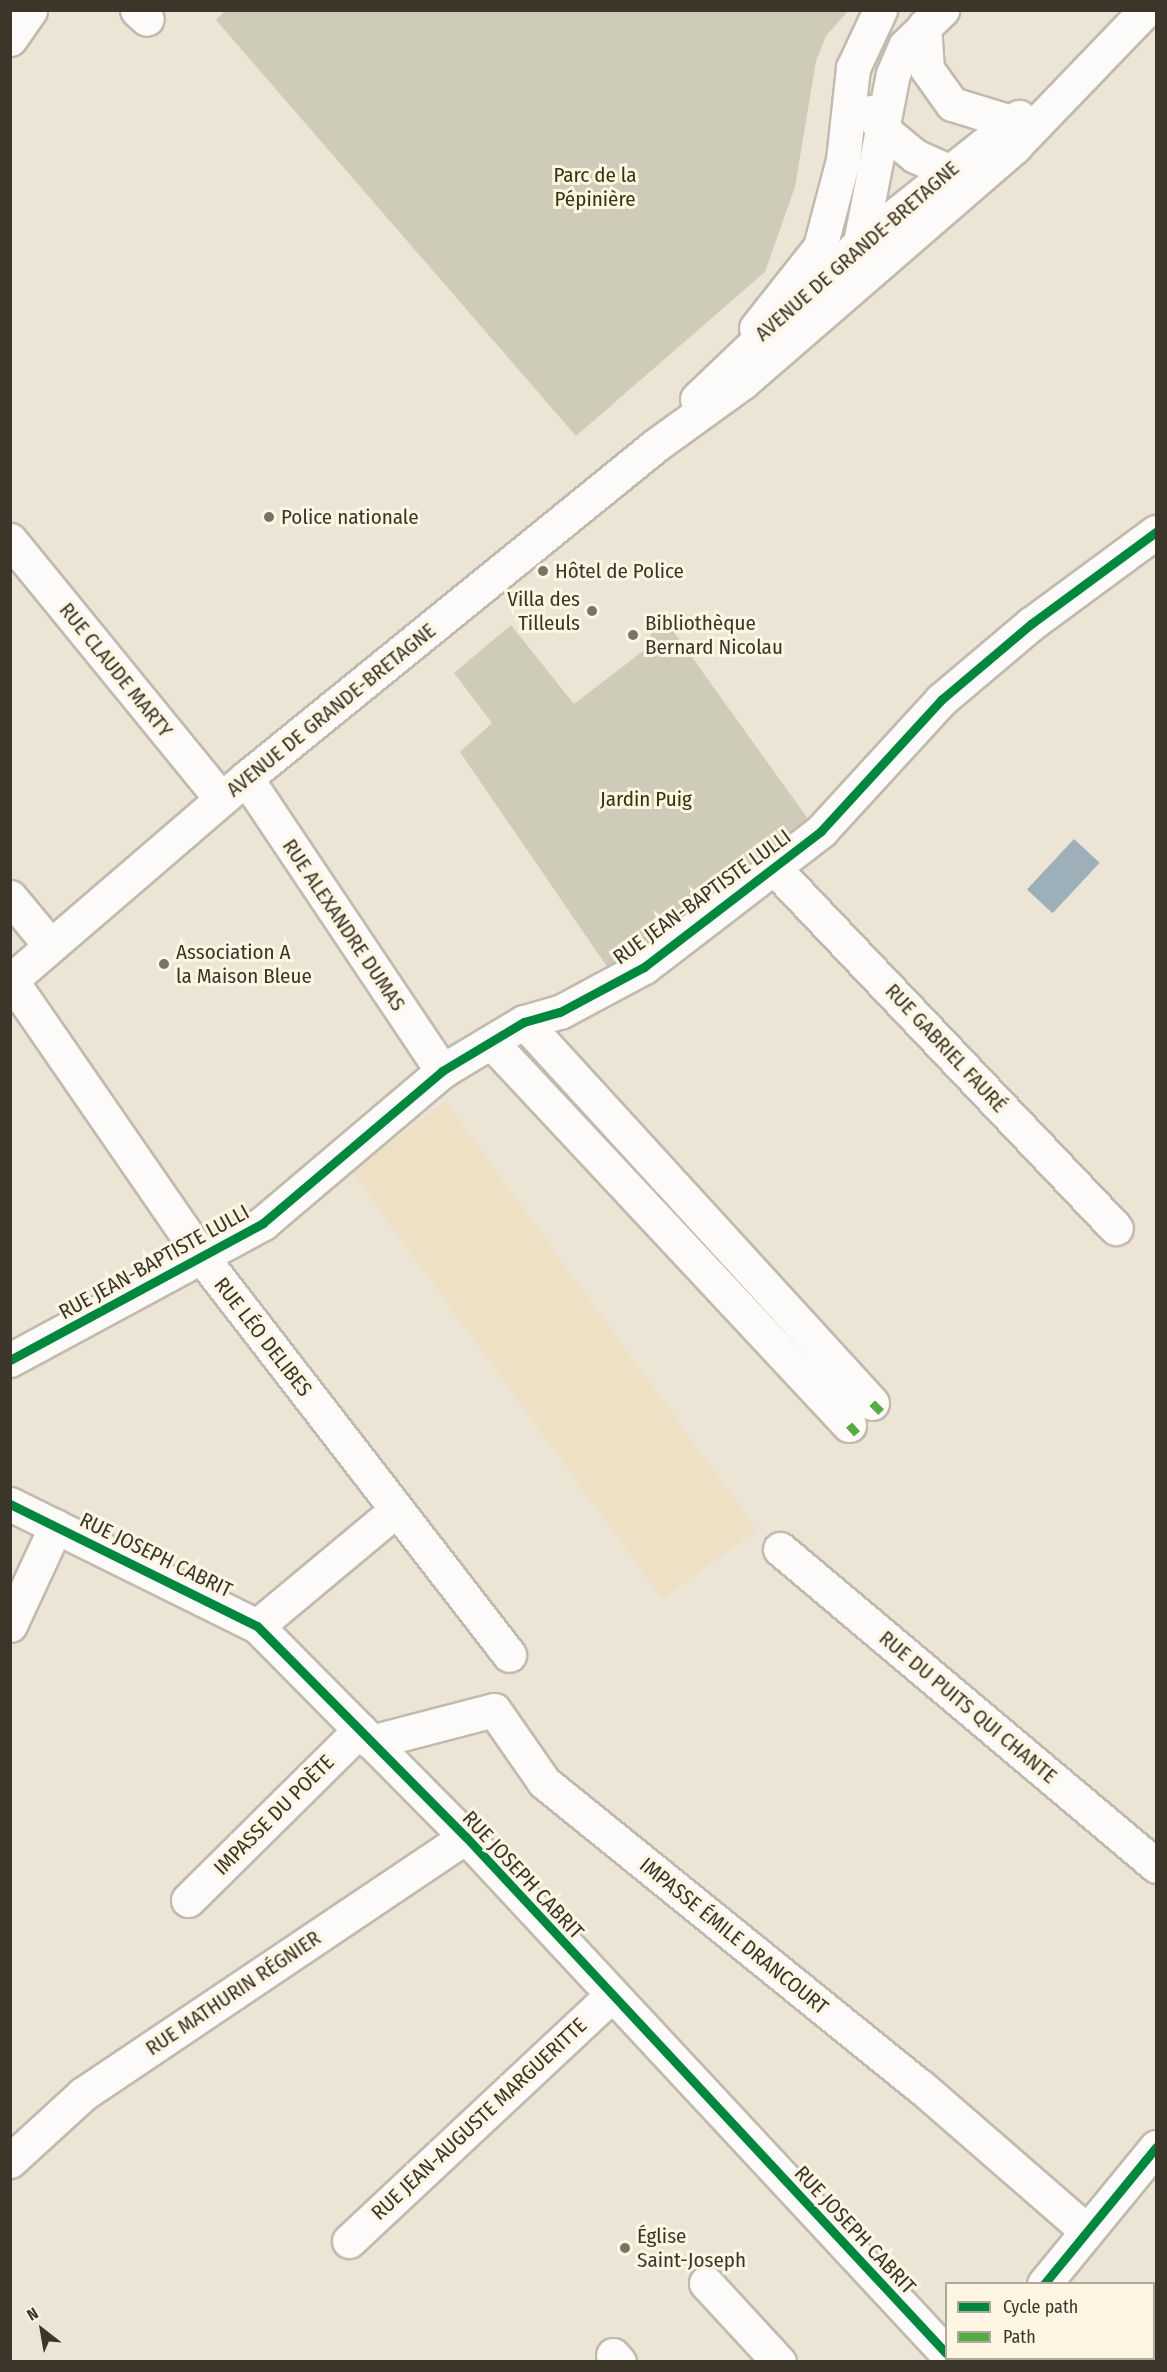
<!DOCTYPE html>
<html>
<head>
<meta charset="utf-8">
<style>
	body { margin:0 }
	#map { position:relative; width:1167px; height:2372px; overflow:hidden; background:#ece4d4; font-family:"Fira Sans Condensed",sans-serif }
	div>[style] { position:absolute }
	.built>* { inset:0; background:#ede0c5; transform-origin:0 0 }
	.green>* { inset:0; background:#ceccb9 }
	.water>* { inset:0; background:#9dafb9; transform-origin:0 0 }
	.roads { filter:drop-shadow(2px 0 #c1baae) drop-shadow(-2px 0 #c1baae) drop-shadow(0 2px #c1baae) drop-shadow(0 -2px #c1baae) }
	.minor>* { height:33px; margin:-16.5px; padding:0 16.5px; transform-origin:16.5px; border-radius:16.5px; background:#fcfbf9 }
	.major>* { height:33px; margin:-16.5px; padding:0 16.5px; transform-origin:16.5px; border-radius:16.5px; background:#fcfbf9 }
	.quiet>* { height:8px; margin-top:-4px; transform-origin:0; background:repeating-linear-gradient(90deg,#55ac44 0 15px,transparent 0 23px) }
	.cycleway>* { height:9px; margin:-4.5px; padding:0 4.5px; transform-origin:4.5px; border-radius:4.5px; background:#00873e }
	.dots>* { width:16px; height:16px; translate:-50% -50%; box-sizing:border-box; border:3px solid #fef5e3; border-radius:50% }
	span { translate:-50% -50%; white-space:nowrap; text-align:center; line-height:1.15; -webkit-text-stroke:6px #fef5e3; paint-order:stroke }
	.park-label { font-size:21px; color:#33360c }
	.street-label { font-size:21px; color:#3b352a }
	.poi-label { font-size:21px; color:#3b352a }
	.left { translate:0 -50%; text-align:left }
	.right { translate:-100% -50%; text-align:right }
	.frame { position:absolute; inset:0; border:12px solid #3b352a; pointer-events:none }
	.legend { position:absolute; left:945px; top:2282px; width:210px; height:78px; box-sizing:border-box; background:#fef5e3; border:2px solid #b0a899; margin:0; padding:8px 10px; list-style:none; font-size:18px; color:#3b352a }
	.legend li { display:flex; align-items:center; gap:12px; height:30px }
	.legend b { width:30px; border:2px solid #b0a899 }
	.north { position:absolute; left:12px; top:2300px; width:60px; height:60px; -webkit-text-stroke:4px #fef5e3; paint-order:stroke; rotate:329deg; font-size:16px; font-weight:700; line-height:24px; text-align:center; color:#3b352a }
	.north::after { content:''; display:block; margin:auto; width:21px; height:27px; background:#3b352a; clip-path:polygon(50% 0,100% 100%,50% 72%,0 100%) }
</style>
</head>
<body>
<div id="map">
	<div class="built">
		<i style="left:446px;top:1102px;width:529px;height:117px;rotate:54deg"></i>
	</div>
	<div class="green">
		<i style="clip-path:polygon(226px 10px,848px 10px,848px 11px,826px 36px,816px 61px,795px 187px,765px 272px,576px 436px,216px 20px)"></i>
		<i style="clip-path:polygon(658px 610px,811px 823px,610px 971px,460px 752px,492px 723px,454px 673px,511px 625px,574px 704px,647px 648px)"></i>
	</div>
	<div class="water">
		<i style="left:1074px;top:839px;width:35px;height:69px;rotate:43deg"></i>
	</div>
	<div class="roads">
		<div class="minor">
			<i style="left:137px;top:10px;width:13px;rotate:42deg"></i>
			<i style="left:924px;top:26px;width:43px;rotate:86deg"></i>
			<i style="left:927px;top:69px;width:43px;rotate:54.5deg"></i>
			<i style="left:952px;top:104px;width:62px;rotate:17deg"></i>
			<i style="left:10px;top:39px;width:35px;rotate:-55deg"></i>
			<i style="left:871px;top:112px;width:19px;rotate:58deg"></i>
			<i style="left:881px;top:128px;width:44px;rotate:39.5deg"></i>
			<i style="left:915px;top:156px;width:35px;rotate:24deg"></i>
			<i style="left:947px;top:170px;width:30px;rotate:6deg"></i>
			<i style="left:851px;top:261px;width:20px;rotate:-63deg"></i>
			<i style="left:860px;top:243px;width:172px;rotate:-79deg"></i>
			<i style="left:893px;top:74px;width:30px;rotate:-67deg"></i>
			<i style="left:905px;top:46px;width:52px;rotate:-44.2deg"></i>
			<i style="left:756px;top:328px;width:103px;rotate:-51.7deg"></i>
			<i style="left:820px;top:247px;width:90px;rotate:-75.2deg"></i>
			<i style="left:843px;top:160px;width:93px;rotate:-83.8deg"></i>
			<i style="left:853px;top:68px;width:64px;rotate:-65deg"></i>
			<i style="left:10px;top:540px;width:334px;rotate:50.8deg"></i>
			<i style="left:246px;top:778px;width:353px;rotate:56.2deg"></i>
			<i style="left:775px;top:869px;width:495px;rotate:46.5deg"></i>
			<i style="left:10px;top:897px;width:61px;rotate:50.3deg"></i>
			<i style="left:11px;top:980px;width:340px;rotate:55.4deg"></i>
			<i style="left:204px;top:1260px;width:499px;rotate:52.3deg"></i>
			<i style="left:524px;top:1022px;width:516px;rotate:47.59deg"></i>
			<i style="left:492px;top:1043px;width:523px;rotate:46.94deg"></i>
			<i style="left:10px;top:1360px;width:288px;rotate:-28.4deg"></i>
			<i style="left:263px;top:1223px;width:235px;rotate:-40.3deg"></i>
			<i style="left:442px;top:1071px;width:96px;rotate:-30.9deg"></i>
			<i style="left:524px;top:1022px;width:37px;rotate:-16deg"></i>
			<i style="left:560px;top:1012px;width:95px;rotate:-28.2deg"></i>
			<i style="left:644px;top:967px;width:223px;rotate:-37.5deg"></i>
			<i style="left:821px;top:831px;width:178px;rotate:-47.5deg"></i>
			<i style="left:941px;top:700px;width:118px;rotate:-40.2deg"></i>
			<i style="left:1031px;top:624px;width:155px;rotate:-36.4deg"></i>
			<i style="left:10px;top:1504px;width:275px;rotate:26.3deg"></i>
			<i style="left:257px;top:1626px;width:297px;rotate:45.3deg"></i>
			<i style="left:466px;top:1837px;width:705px;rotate:47.07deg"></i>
			<i style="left:780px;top:1549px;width:492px;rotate:40.1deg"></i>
			<i style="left:10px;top:1625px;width:109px;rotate:-65.1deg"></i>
			<i style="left:257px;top:1626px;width:181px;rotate:-39.8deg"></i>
			<i style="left:371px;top:1742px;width:127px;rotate:-14.6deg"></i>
			<i style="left:494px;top:1710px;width:88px;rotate:55.2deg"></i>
			<i style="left:544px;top:1782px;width:484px;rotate:39deg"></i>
			<i style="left:920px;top:2086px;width:221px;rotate:41deg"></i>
			<i style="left:188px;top:1900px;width:242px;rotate:-44.7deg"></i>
			<i style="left:10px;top:2161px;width:99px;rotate:-42.5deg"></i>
			<i style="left:83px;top:2094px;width:461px;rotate:-33.9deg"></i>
			<i style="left:349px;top:2241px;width:357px;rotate:-43.1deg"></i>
			<i style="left:706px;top:2283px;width:108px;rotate:47.3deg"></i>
			<i style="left:1044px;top:2284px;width:177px;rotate:-50.7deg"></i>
			<i style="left:613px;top:2355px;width:9px;rotate:49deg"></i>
			<i style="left:979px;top:2362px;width:5px;rotate:-53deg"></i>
		</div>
		<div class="major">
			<i style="left:697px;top:399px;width:226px;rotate:-43.7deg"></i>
			<i style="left:860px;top:243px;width:203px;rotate:-38.4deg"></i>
			<i style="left:10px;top:981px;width:311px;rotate:-40.7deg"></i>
			<i style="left:246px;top:778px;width:528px;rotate:-39.08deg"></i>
			<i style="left:656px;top:445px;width:107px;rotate:-35.9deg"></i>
			<i style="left:743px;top:382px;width:360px;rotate:-40.9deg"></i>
			<i style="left:1015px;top:146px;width:189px;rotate:-46.1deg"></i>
		</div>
	</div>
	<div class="quiet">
		<i style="left:872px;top:1403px;width:13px;rotate:45deg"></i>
		<i style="left:849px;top:1425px;width:12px;rotate:48deg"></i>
	</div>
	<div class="cycleway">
		<i style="left:10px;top:1360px;width:288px;rotate:-28.4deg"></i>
		<i style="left:263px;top:1223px;width:235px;rotate:-40.3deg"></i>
		<i style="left:442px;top:1071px;width:96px;rotate:-30.9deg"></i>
		<i style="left:524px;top:1022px;width:37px;rotate:-16deg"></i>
		<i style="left:560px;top:1012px;width:95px;rotate:-28.2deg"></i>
		<i style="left:644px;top:967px;width:223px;rotate:-37.5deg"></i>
		<i style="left:821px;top:831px;width:178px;rotate:-47.5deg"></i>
		<i style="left:941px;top:700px;width:118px;rotate:-40.2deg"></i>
		<i style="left:1031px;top:624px;width:155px;rotate:-36.4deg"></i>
		<i style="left:10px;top:1504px;width:275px;rotate:26.3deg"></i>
		<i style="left:257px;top:1626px;width:297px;rotate:45.3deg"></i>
		<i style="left:466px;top:1837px;width:705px;rotate:47.07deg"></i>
		<i style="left:1044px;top:2284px;width:177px;rotate:-50.7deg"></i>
	</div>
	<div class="dots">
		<i style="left:269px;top:517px;background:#797266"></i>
		<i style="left:543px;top:571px;background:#797266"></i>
		<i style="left:592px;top:611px;background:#797266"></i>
		<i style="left:633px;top:635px;background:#797266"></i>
		<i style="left:164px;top:964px;background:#797266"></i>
		<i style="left:625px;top:2248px;background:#797266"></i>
	</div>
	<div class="park-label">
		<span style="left:595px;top:187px">Parc de la<br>Pépinière</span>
		<span style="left:646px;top:799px">Jardin Puig</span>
	</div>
	<div class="street-label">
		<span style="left:857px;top:251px;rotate:-41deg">AVENUE DE GRANDE-BRETAGNE</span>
		<span style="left:116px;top:670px;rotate:51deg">RUE CLAUDE MARTY</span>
		<span style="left:331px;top:710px;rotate:-39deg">AVENUE DE GRANDE-BRETAGNE</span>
		<span style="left:702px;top:897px;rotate:-36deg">RUE JEAN-BAPTISTE LULLI</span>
		<span style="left:344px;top:925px;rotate:56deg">RUE ALEXANDRE DUMAS</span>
		<span style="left:946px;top:1048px;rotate:47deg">RUE GABRIEL FAURÉ</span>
		<span style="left:154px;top:1262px;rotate:-29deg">RUE JEAN-BAPTISTE LULLI</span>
		<span style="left:263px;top:1337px;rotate:52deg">RUE LÉO DELIBES</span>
		<span style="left:156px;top:1555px;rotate:26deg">RUE JOSEPH CABRIT</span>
		<span style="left:968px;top:1707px;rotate:40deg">RUE DU PUITS QUI CHANTE</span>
		<span style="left:274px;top:1815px;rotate:-45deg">IMPASSE DU POÈTE</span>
		<span style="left:523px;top:1875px;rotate:47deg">RUE JOSEPH CABRIT</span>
		<span style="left:734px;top:1936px;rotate:39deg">IMPASSE ÉMILE DRANCOURT</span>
		<span style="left:233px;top:1993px;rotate:-34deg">RUE MATHURIN RÉGNIER</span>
		<span style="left:479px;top:2119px;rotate:-43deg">RUE JEAN-AUGUSTE MARGUERITTE</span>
		<span style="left:855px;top:2230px;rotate:47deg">RUE JOSEPH CABRIT</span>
	</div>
	<div class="poi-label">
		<span class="left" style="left:281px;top:517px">Police nationale</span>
		<span class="left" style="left:555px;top:571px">Hôtel de Police</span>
		<span class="right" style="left:580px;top:611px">Villa des<br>Tilleuls</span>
		<span class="left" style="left:645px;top:635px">Bibliothèque<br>Bernard Nicolau</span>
		<span class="left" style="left:176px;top:964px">Association A<br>la Maison Bleue</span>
		<span class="left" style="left:637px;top:2248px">Église<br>Saint-Joseph</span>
	</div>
	<div class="frame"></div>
	<ul class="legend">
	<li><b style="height:8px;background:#00873e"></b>Cycle path</li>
	<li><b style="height:8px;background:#55ac44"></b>Path</li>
	</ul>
	<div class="north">N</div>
</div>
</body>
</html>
